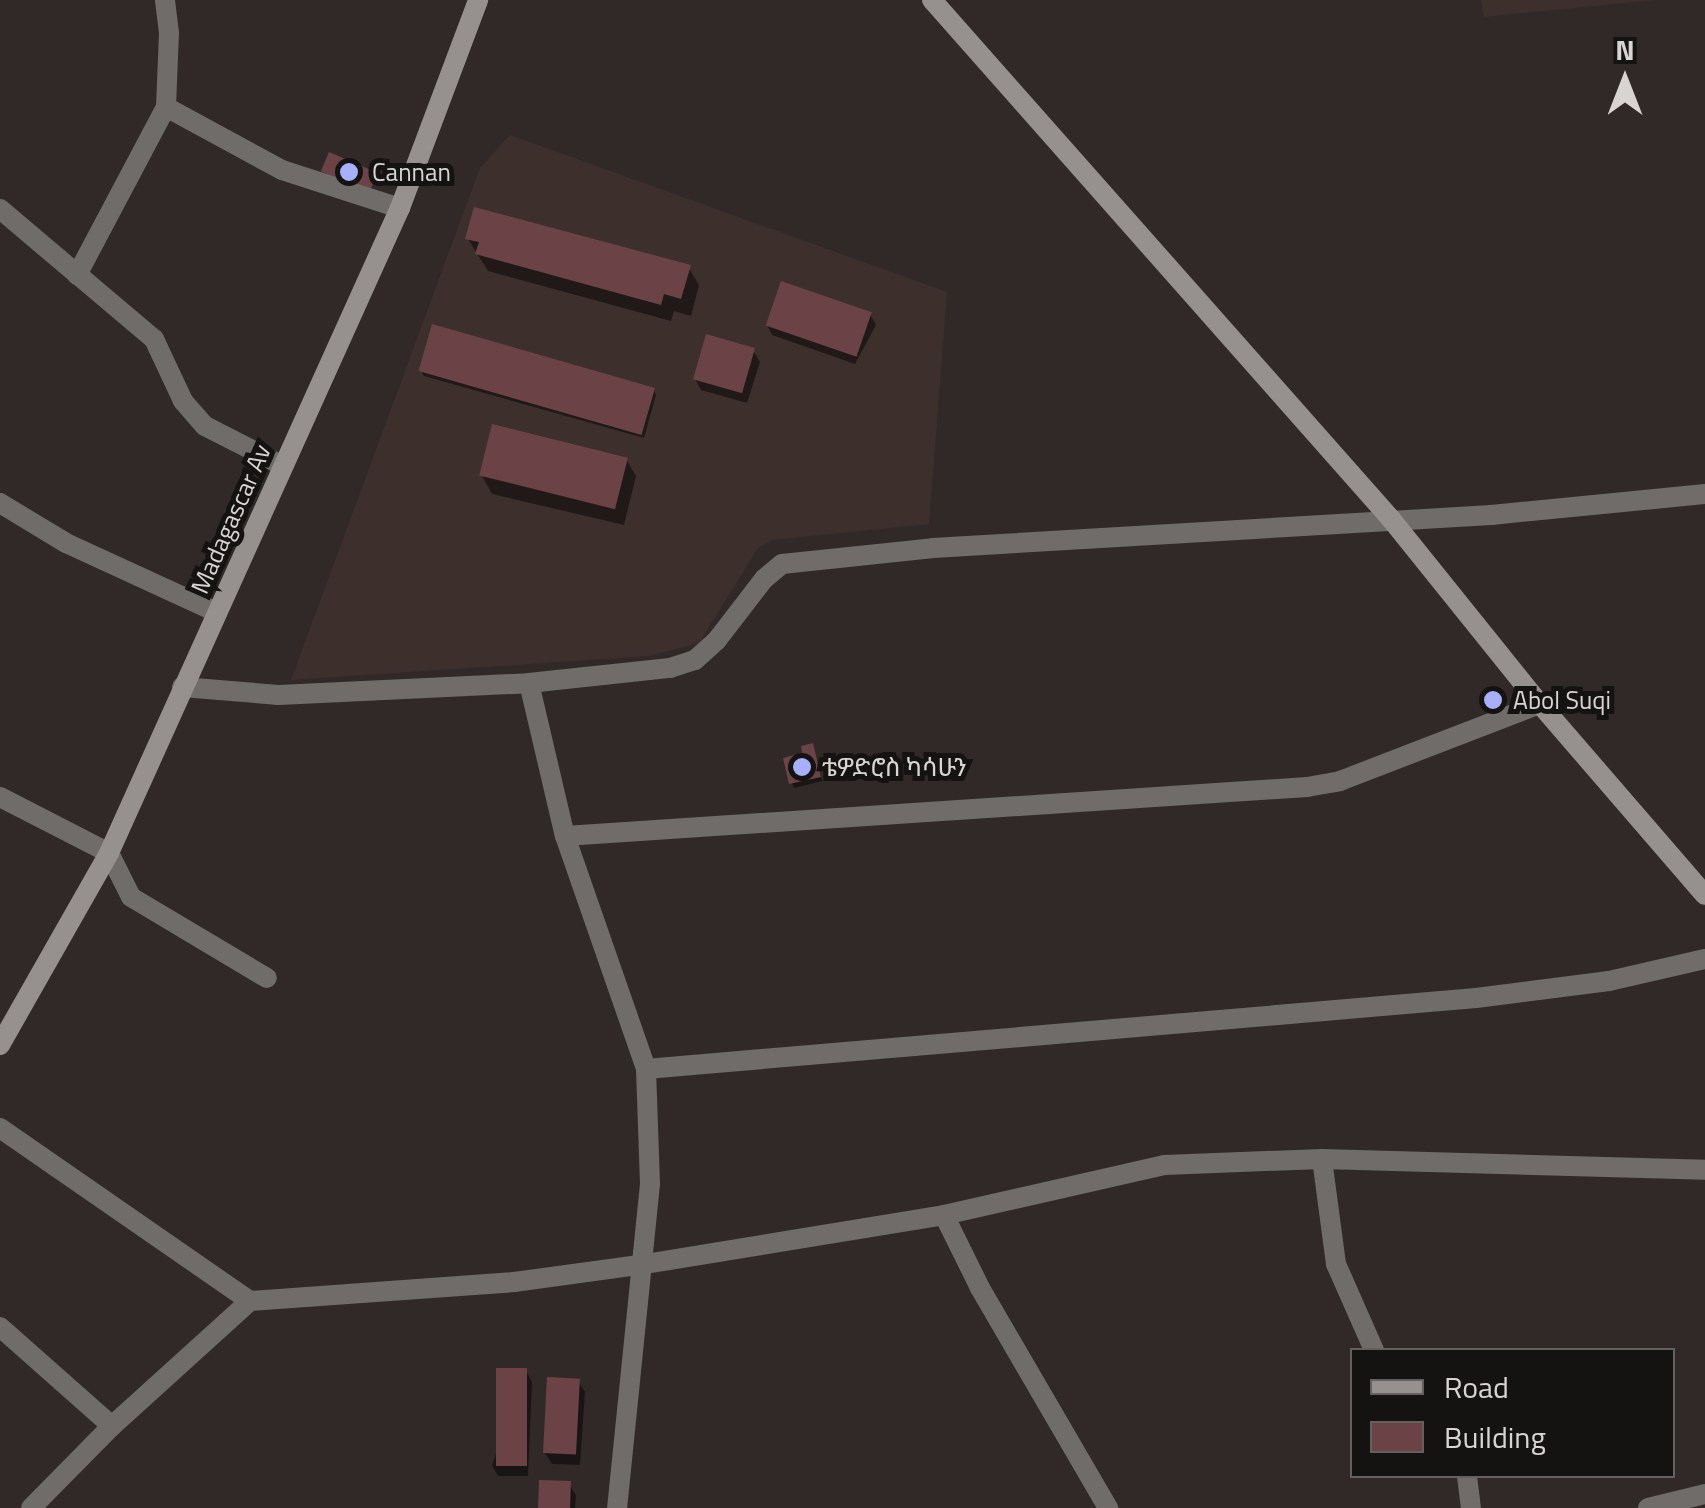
<!DOCTYPE html>
<html>
<head>
<meta charset="utf-8">
<style>
	body { margin:0 }
	#map { position:relative; width:1705px; height:1508px; overflow:hidden; background:#302927; font-family:"Titillium Web","Noto Sans Ethiopic",sans-serif }
	div>[style] { position:absolute }
	.built>* { inset:0; background:#3d302c }
	.shadow>* { inset:0; background:#0007 }
	.building>* { inset:0; background:#6b4347; transform-origin:0 0 }
	.minor>* { height:20px; margin:-10px; padding:0 10px; transform-origin:10px; border-radius:10px; background:#6f6c6a }
	.secondary>* { height:20px; margin:-10px; padding:0 10px; transform-origin:10px; border-radius:10px; background:#96918e }
	.dots>* { width:28px; height:28px; translate:-50% -50%; box-sizing:border-box; border:5px solid #151312; border-radius:50% }
	span { translate:-50% -50%; white-space:nowrap; text-align:center; line-height:1.15; -webkit-text-stroke:10px #151312; paint-order:stroke }
	.poi-label { font-size:25px; color:#d8d4d2 }
	.left { translate:0 -50%; text-align:left }
	.street-label { font-size:25px; color:#d8d4d2 }
	.legend { position:absolute; left:1350px; top:1348px; width:325px; height:130px; box-sizing:border-box; background:#151312; border:2px solid #63605f; margin:0; padding:12px 18px; list-style:none; font-size:30px; color:#d8d4d2 }
	.legend li { display:flex; align-items:center; gap:20px; height:50px }
	.legend b { width:50px; border:2px solid #63605f }
	.north { position:absolute; left:1575px; top:30px; width:100px; height:100px; -webkit-text-stroke:8px #151312; paint-order:stroke; rotate:0deg; font-size:28px; font-weight:700; line-height:40px; text-align:center; color:#d8d4d2 }
	.north::after { content:''; display:block; margin:auto; width:35px; height:45px; background:#d8d4d2; clip-path:polygon(50% 0,100% 100%,50% 72%,0 100%) }
</style>
</head>
<body>
<div id="map">
	<div class="built">
		<i style="clip-path:polygon(1481px 0,1654px 0,1484px 17px)"></i>
		<i style="clip-path:polygon(510px 135px,947px 292px,929px 524px,772px 540px,758px 548px,699px 643px,649px 656px,291px 680px,480px 168px)"></i>
	</div>
	<div class="shadow">
		<i style="clip-path:polygon(468px 239px,689px 268px,699px 285px,691px 316px,674px 311px,671px 321px,488px 271px)"></i>
		<i style="clip-path:polygon(870px 314px,876px 325px,855px 364px,772px 335px,766px 323px)"></i>
		<i style="clip-path:polygon(753px 350px,760px 362px,747px 403px,701px 390px,695px 379px)"></i>
		<i style="clip-path:polygon(421px 371px,654px 390px,656px 395px,644px 438px,424px 376px)"></i>
		<i style="clip-path:polygon(626px 459px,636px 476px,624px 525px,492px 494px,482px 476px)"></i>
		<i style="clip-path:polygon(814px 751px,822px 781px,794px 788px,792px 783px)"></i>
		<i style="clip-path:polygon(526px 1371px,532px 1382px,528px 1476px,498px 1476px,492px 1465px)"></i>
		<i style="clip-path:polygon(578px 1381px,585px 1392px,580px 1465px,552px 1464px,545px 1453px)"></i>
		<i style="clip-path:polygon(569px 1484px,576px 1495px,575px 1508px,539px 1508px)"></i>
	</div>
	<div class="building">
		<i style="left:329px;top:152px;width:53px;height:21px;rotate:23deg"></i>
		<i style="clip-path:polygon(474px 207px,691px 265px,681px 299px,664px 294px,661px 305px,475px 254px,479px 242px,465px 239px)"></i>
		<i style="left:781px;top:281px;width:96px;height:47px;rotate:19deg"></i>
		<i style="left:432px;top:324px;width:232px;height:49px;rotate:16deg"></i>
		<i style="left:706px;top:334px;width:51px;height:47px;rotate:16deg"></i>
		<i style="left:492px;top:424px;width:140px;height:53px;rotate:14deg"></i>
		<i style="left:1496px;top:687px;width:21px;height:18px;rotate:61deg"></i>
		<i style="clip-path:polygon(813px 743px,821px 777px,789px 784px,783px 758px,802px 753px,801px 746px)"></i>
		<i style="left:496px;top:1368px;width:31px;height:98px"></i>
		<i style="left:547px;top:1377px;width:33px;height:76px;rotate:3deg"></i>
		<i style="left:539px;top:1480px;width:32px;height:28px;rotate:2deg"></i>
	</div>
	<div class="minor">
		<i style="left:166px;top:107px;width:132px;rotate:28.5deg"></i>
		<i style="left:282px;top:170px;width:124px;rotate:17.9deg"></i>
		<i style="left:0;top:209px;width:202px;rotate:40.2deg"></i>
		<i style="left:154px;top:339px;width:68px;rotate:64.9deg"></i>
		<i style="left:183px;top:401px;width:33px;rotate:49deg"></i>
		<i style="left:205px;top:426px;width:88px;rotate:27.1deg"></i>
		<i style="left:77px;top:275px;width:190px;rotate:-62.1deg"></i>
		<i style="left:166px;top:107px;width:74px;rotate:-87.7deg"></i>
		<i style="left:169px;top:33px;width:33px;rotate:-97deg"></i>
		<i style="left:0;top:503px;width:77px;rotate:31.2deg"></i>
		<i style="left:66px;top:543px;width:165px;rotate:24.7deg"></i>
		<i style="left:529px;top:683px;width:157px;rotate:76.8deg"></i>
		<i style="left:565px;top:836px;width:247px;rotate:70.8deg"></i>
		<i style="left:646px;top:1069px;width:115px;rotate:88deg"></i>
		<i style="left:650px;top:1184px;width:326px;rotate:95.8deg"></i>
		<i style="left:182px;top:687px;width:97px;rotate:4.7deg"></i>
		<i style="left:279px;top:695px;width:250px;rotate:-2.7deg"></i>
		<i style="left:529px;top:683px;width:142px;rotate:-6.1deg"></i>
		<i style="left:670px;top:668px;width:26px;rotate:-18deg"></i>
		<i style="left:695px;top:660px;width:30px;rotate:-42deg"></i>
		<i style="left:717px;top:640px;width:77px;rotate:-52.4deg"></i>
		<i style="left:764px;top:579px;width:23px;rotate:-40deg"></i>
		<i style="left:782px;top:564px;width:152px;rotate:-6deg"></i>
		<i style="left:933px;top:548px;width:559px;rotate:-3.38deg"></i>
		<i style="left:1491px;top:515px;width:215px;rotate:-5.6deg"></i>
		<i style="left:0;top:797px;width:123px;rotate:27.2deg"></i>
		<i style="left:109px;top:853px;width:49px;rotate:63.4deg"></i>
		<i style="left:131px;top:897px;width:158px;rotate:30.8deg"></i>
		<i style="left:565px;top:836px;width:744px;rotate:-3.78deg"></i>
		<i style="left:1307px;top:787px;width:34px;rotate:-10deg"></i>
		<i style="left:1340px;top:781px;width:214px;rotate:-21.1deg"></i>
		<i style="left:646px;top:1069px;width:833px;rotate:-4.89deg"></i>
		<i style="left:1476px;top:998px;width:134px;rotate:-7.3deg"></i>
		<i style="left:1609px;top:981px;width:98px;rotate:-12.9deg"></i>
		<i style="left:0;top:1128px;width:304px;rotate:34.7deg"></i>
		<i style="left:250px;top:1301px;width:265px;rotate:-4.1deg"></i>
		<i style="left:514px;top:1282px;width:132px;rotate:-7.8deg"></i>
		<i style="left:645px;top:1264px;width:303px;rotate:-9.3deg"></i>
		<i style="left:944px;top:1215px;width:226px;rotate:-12.8deg"></i>
		<i style="left:1164px;top:1165px;width:158px;rotate:-2.2deg"></i>
		<i style="left:1322px;top:1159px;width:383px;rotate:1.6deg"></i>
		<i style="left:1322px;top:1159px;width:106px;rotate:82.4deg"></i>
		<i style="left:1336px;top:1264px;width:94px;rotate:66.2deg"></i>
		<i style="left:944px;top:1215px;width:81px;rotate:63.7deg"></i>
		<i style="left:980px;top:1288px;width:255px;rotate:59.8deg"></i>
		<i style="left:0;top:1327px;width:149px;rotate:41.5deg"></i>
		<i style="left:1467px;top:1476px;width:32px;rotate:83deg"></i>
		<i style="left:31px;top:1508px;width:115px;rotate:-45.4deg"></i>
		<i style="left:112px;top:1426px;width:186px;rotate:-42.2deg"></i>
		<i style="left:1648px;top:1508px;width:59px;rotate:-13.8deg"></i>
	</div>
	<div class="secondary">
		<i style="left:932px;top:0;width:693px;rotate:48.51deg"></i>
		<i style="left:1391px;top:519px;width:238px;rotate:51.2deg"></i>
		<i style="left:1540px;top:704px;width:252px;rotate:49.2deg"></i>
		<i style="left:0;top:1045px;width:221px;rotate:-60.4deg"></i>
		<i style="left:109px;top:853px;width:708px;rotate:-65.72deg"></i>
		<i style="left:400px;top:208px;width:222px;rotate:-69.4deg"></i>
	</div>
	<div class="dots">
		<i style="left:349px;top:172px;background:#a8b0fc"></i>
		<i style="left:1493px;top:700px;background:#a8b0fc"></i>
		<i style="left:802px;top:767px;background:#a8b0fc"></i>
	</div>
	<div class="poi-label">
		<span class="left" style="left:372px;top:172px">Cannan</span>
		<span class="left" style="left:1513px;top:700px">Abol Suqi</span>
		<span class="left" style="left:822px;top:767px">ቴዎድሮስ ካሳሁን</span>
	</div>
	<div class="street-label">
		<span style="left:231px;top:519px;rotate:-66deg">Madagascar Av</span>
	</div>
	<ul class="legend">
	<li><b style="height:12px;background:#96918e"></b>Road</li>
	<li><b style="height:28px;background:#6b4347"></b>Building</li>
	</ul>
	<div class="north">N</div>
</div>
</body>
</html>
